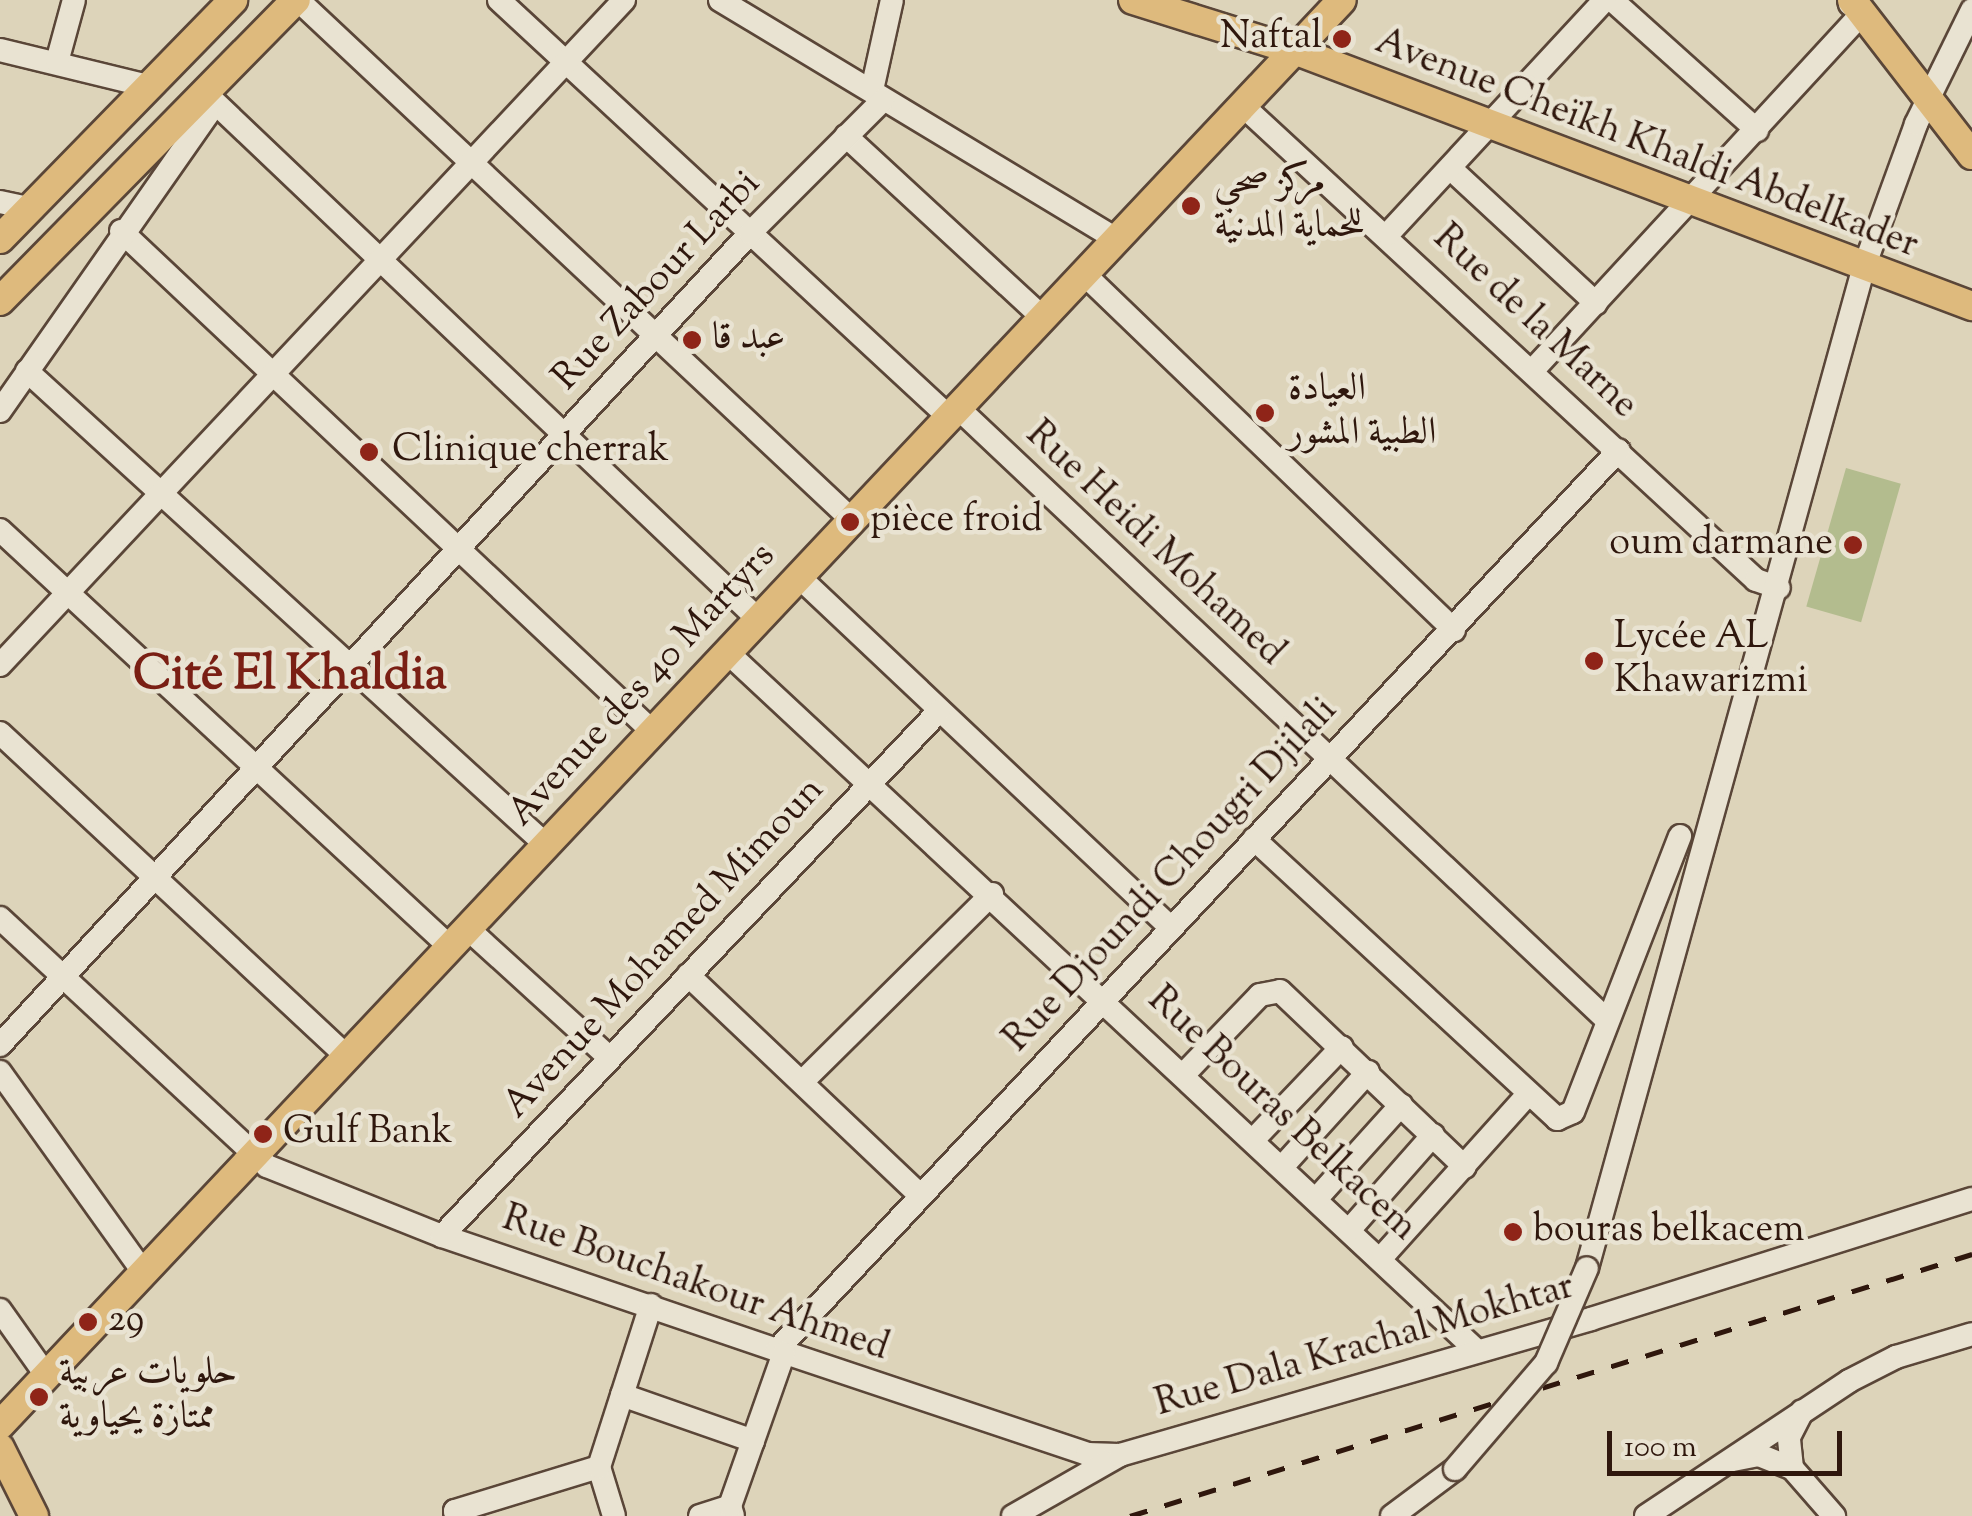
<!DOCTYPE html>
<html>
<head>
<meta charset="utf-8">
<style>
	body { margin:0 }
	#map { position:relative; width:1972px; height:1516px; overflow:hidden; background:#ddd4ba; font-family:"Sorts Mill Goudy",Amiri,serif }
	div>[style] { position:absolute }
	.green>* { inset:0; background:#b3bc8e; transform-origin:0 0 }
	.roads { filter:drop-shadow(2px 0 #5a4638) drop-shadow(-2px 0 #5a4638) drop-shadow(0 2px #5a4638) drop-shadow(0 -2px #5a4638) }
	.minor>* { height:22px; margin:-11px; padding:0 11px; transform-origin:11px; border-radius:11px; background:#e9e3d2 }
	.major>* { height:28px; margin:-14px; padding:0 14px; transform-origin:14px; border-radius:14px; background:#deba7d }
	.rail>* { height:5px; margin-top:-2.5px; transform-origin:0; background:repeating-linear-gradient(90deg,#2f170d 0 18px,transparent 0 36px) }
	.bridges { filter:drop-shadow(2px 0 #5a4638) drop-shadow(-2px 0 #5a4638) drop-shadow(0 2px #5a4638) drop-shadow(0 -2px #5a4638) }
	.minor-bridge>* { height:22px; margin:-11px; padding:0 11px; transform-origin:11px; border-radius:11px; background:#e9e3d2 }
	.dots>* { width:28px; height:28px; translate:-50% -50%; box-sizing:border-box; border:5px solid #e9e3d2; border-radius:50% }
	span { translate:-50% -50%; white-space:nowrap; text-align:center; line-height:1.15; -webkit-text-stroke:9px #e9e3d2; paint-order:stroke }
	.poi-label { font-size:38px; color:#2f170d }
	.right { translate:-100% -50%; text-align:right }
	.left { translate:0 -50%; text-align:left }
	.street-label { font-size:38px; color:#2f170d }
	.district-label { font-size:48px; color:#7a1f14; font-weight:700 }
	.scale { position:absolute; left:1607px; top:1431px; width:235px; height:45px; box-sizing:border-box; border:5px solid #2f170d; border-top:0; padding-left:12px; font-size:30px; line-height:35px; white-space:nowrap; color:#2f170d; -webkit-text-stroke:8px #e9e3d2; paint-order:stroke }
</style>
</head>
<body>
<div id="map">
	<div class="green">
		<i style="left:1846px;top:468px;width:57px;height:144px;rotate:16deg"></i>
	</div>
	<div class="roads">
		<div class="minor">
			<i style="left:298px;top:0;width:758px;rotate:43.18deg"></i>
			<i style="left:499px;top:0;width:614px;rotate:42.82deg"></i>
			<i style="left:720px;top:0;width:460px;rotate:31.1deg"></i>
			<i style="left:1612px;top:0;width:195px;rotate:41.9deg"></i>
			<i style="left:0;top:50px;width:152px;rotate:13.7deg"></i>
			<i style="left:57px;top:62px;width:64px;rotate:-74.7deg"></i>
			<i style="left:872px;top:90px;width:92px;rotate:-77.5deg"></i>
			<i style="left:205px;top:93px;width:765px;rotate:43.57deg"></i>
			<i style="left:1242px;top:105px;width:700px;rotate:42.74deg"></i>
			<i style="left:1756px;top:580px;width:24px;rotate:19deg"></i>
			<i style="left:846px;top:136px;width:267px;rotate:42.7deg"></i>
			<i style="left:1450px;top:168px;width:199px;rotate:42.8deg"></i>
			<i style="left:0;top:202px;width:30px;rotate:12deg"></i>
			<i style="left:121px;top:231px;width:729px;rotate:43.28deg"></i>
			<i style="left:1388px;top:234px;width:319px;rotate:-47.2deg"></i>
			<i style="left:1083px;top:273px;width:515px;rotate:43.9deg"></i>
			<i style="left:1533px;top:370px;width:485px;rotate:-47.3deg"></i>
			<i style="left:1862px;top:13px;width:15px;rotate:-143deg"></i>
			<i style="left:27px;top:371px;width:701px;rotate:42.4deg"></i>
			<i style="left:958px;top:408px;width:893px;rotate:43.32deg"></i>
			<i style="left:0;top:411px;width:361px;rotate:-55deg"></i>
			<i style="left:207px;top:115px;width:22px;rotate:-95deg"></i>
			<i style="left:0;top:530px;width:612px;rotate:42.82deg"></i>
			<i style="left:798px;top:576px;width:513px;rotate:43.34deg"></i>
			<i style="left:727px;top:652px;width:1022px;rotate:42.98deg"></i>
			<i style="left:0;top:665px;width:912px;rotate:-46.82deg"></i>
			<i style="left:0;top:733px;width:475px;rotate:43deg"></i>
			<i style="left:1254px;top:839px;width:413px;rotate:42.7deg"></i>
			<i style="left:1557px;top:1119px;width:17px;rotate:-24deg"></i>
			<i style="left:1573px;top:1112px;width:296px;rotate:-68.8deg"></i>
			<i style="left:0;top:918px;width:364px;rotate:42.9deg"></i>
			<i style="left:267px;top:1166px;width:188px;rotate:21.8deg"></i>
			<i style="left:442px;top:1236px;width:354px;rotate:18.8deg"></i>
			<i style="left:777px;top:1350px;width:327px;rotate:18.5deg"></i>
			<i style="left:1087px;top:1454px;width:33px;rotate:2deg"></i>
			<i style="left:467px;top:928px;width:193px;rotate:42.3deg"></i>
			<i style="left:688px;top:975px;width:321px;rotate:43.5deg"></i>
			<i style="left:0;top:1045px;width:1105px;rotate:-47.27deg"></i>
			<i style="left:750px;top:233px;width:188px;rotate:-45deg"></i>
			<i style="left:0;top:1072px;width:246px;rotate:54.4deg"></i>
			<i style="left:1185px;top:1073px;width:108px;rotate:-46.1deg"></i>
			<i style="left:1260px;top:995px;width:20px;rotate:-11deg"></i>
			<i style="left:1280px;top:991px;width:255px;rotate:43.6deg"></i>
			<i style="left:803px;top:1081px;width:266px;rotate:-44.7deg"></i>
			<i style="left:1254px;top:1139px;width:127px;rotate:-46.3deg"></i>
			<i style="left:1283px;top:1166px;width:127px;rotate:-47.9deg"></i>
			<i style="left:1318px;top:1197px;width:124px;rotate:-47.9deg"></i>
			<i style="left:1351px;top:1228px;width:124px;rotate:-48.6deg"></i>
			<i style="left:442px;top:1236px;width:723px;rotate:-46.57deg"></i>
			<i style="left:1382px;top:1257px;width:220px;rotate:-48.1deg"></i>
			<i style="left:1587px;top:1268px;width:1035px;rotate:-74.54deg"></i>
			<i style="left:1863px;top:270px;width:155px;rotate:-70deg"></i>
			<i style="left:1916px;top:124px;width:127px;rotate:-63.8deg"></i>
			<i style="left:0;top:1310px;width:80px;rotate:54.7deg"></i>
			<i style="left:777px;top:1350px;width:1232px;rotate:-46.91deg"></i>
			<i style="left:622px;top:1395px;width:139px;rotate:19.3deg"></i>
			<i style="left:1733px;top:1460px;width:26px;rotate:-11deg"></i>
			<i style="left:1759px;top:1455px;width:35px;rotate:22deg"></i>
			<i style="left:1792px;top:1468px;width:31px;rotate:-96deg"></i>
			<i style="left:1789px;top:1437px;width:29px;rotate:-63deg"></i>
			<i style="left:1792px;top:1468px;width:64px;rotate:48.8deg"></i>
			<i style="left:456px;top:1516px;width:5px;rotate:-101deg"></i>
			<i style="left:455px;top:1511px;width:151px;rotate:-17deg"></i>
			<i style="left:614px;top:1516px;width:51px;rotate:-107deg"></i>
			<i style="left:599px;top:1467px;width:170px;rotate:-72.2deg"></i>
			<i style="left:700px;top:1516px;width:32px;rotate:-18deg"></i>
			<i style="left:733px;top:1516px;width:10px;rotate:-107deg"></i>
			<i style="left:730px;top:1506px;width:162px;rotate:-70.6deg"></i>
			<i style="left:1013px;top:1516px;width:123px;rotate:-29.7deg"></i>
			<i style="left:1120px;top:1455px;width:490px;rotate:-16.1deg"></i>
			<i style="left:1591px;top:1319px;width:399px;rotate:-17.5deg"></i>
			<i style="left:1392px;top:1516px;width:79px;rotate:-36.7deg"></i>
			<i style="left:1646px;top:1516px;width:244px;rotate:-33.6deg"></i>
			<i style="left:1849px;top:1381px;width:53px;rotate:-27.1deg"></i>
			<i style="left:1896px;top:1357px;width:79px;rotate:-16.8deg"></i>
		</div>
		<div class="major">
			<i style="left:1133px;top:0;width:169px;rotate:17.3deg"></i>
			<i style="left:1294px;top:50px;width:725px;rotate:20.69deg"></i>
			<i style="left:1852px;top:0;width:196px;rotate:52.3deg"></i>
			<i style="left:0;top:239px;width:334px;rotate:-45.7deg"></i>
			<i style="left:0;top:301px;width:422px;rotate:-45.5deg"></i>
			<i style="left:0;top:1425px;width:1957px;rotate:-46.72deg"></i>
			<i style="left:0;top:1448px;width:76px;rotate:63.4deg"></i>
		</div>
	</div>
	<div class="rail">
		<i style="left:1130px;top:1516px;width:882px;rotate:-17.28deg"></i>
	</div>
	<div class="bridges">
		<div class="minor-bridge">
			<i style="left:1455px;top:1469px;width:140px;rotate:-49.4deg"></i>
			<i style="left:1546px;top:1363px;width:103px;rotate:-66.7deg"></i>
		</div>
	</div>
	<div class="dots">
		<i style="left:1342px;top:39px;background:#8f2418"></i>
		<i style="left:1191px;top:206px;background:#8f2418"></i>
		<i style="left:692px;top:340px;background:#8f2418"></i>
		<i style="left:1265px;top:413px;background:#8f2418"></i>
		<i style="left:369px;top:452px;background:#8f2418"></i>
		<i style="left:850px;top:522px;background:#8f2418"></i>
		<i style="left:1853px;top:545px;background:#8f2418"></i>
		<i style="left:1594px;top:661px;background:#8f2418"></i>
		<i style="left:263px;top:1134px;background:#8f2418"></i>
		<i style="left:1513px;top:1232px;background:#8f2418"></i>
		<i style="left:88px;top:1322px;background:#8f2418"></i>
		<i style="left:39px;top:1397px;background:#8f2418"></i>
	</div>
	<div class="poi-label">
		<span class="right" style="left:1322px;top:39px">Naftal</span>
		<span class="left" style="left:1214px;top:206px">مركز صحي<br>للحماية المدنية</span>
		<span class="left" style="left:712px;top:340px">عبد قا</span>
		<span class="left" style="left:1288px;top:413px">العيادة<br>الطبية المشور</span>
		<span class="left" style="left:392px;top:452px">Clinique cherrak</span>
		<span class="left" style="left:870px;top:522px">pièce froid</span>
		<span class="right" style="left:1833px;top:545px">oum darmane</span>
		<span class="left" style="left:1614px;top:661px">Lycée AL<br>Khawarizmi</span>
		<span class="left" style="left:283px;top:1134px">Gulf Bank</span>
		<span class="left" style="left:1533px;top:1232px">bouras belkacem</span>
		<span class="left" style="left:108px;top:1322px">29</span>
		<span class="left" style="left:59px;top:1397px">حلويات عربية<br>ممتازة يحياوية</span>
	</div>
	<div class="street-label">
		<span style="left:1646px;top:145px;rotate:21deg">Avenue Cheïkh Khaldi Abdelkader</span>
		<span style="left:658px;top:282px;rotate:-47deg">Rue Zabour Larbi</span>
		<span style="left:1534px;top:323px;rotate:43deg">Rue de la Marne</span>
		<span style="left:1154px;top:545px;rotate:43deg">Rue Heidi Mohamed</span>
		<span style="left:643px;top:686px;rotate:-47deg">Avenue des 40 Martyrs</span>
		<span style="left:1172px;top:876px;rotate:-47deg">Rue Djoundi Chougri Djilali</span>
		<span style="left:665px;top:949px;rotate:-47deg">Avenue Mohamed Mimoun</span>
		<span style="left:1281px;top:1115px;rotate:43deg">Rue Bouras Belkacem</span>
		<span style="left:695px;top:1285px;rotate:19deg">Rue Bouchakour Ahmed</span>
		<span style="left:1365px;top:1347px;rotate:-16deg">Rue Dala Krachal Mokhtar</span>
	</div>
	<div class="district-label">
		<span style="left:290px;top:677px">Cité El Khaldia</span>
	</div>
	<div class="scale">100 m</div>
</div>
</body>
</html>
